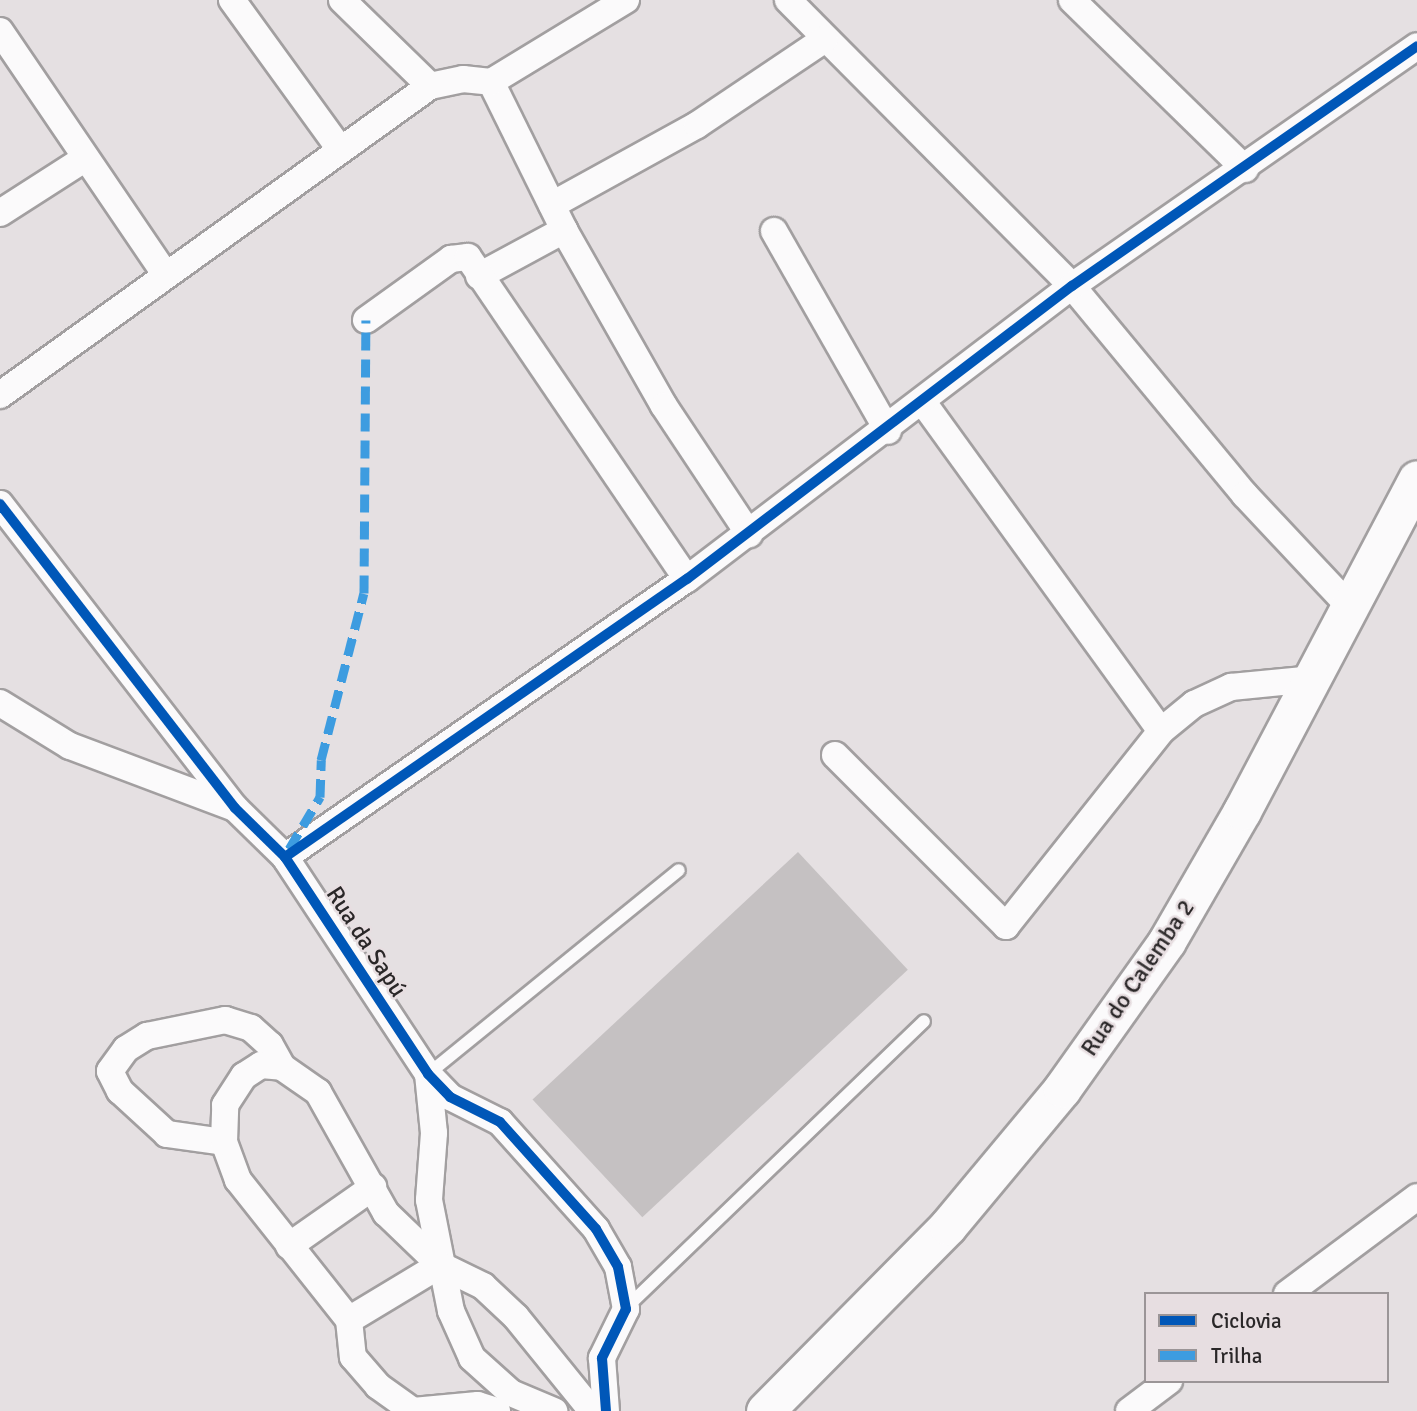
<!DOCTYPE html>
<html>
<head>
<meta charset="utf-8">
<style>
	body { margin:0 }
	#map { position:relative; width:1417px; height:1411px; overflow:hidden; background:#e5e0e2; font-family:Signika,sans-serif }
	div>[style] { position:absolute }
	.building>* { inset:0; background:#c5c1c2; transform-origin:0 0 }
	.roads { filter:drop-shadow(2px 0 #a29fa0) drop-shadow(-2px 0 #a29fa0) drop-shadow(0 2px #a29fa0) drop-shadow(0 -2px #a29fa0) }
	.service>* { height:12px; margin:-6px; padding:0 6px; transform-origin:6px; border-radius:6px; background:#fbfafb }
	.minor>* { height:26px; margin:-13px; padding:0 13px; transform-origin:13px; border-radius:13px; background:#fbfafb }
	.secondary>* { height:37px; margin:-18.5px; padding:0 18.5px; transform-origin:18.5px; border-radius:18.5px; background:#fbfafb }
	.quiet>* { height:9px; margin-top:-4.5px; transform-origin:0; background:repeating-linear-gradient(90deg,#3d9ce0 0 18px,transparent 0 27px) }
	.cycleway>* { height:10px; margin:-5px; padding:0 5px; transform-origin:5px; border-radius:5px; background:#0057b8 }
	span { translate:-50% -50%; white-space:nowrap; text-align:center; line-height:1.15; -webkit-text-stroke:5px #e7dee1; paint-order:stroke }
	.street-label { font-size:24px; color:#2a2728 }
	.legend { position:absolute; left:1144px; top:1292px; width:245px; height:91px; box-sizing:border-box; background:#e7dee1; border:2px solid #9b9597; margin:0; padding:9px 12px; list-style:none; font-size:21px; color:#2a2728 }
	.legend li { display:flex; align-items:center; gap:14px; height:35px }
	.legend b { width:35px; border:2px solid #9b9597 }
</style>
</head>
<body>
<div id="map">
	<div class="building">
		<i style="left:798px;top:852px;width:161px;height:363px;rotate:47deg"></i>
	</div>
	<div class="roads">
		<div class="service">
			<i style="left:428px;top:1074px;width:323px;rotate:-39.1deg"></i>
			<i style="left:627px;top:1307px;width:412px;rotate:-43.9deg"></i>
		</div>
		<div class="minor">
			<i style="left:232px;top:0;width:183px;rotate:54.1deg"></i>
			<i style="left:342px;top:0;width:123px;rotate:44.3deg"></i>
			<i style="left:788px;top:0;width:403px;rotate:45.2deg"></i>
			<i style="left:1072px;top:286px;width:271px;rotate:50.4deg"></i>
			<i style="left:1245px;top:495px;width:154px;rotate:46.8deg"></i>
			<i style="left:1072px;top:0;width:242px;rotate:44.3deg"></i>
			<i style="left:0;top:31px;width:292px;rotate:55.8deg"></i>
			<i style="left:491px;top:82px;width:165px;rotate:63.7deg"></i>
			<i style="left:564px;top:230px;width:202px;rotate:60.4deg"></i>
			<i style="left:664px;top:406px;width:154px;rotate:56.4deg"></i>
			<i style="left:552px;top:205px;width:166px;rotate:-28.9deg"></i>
			<i style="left:697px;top:125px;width:154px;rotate:-33.9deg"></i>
			<i style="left:0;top:213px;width:100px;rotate:-32.7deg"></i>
			<i style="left:774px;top:231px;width:230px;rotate:60.3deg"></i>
			<i style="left:479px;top:276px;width:97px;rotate:-28.4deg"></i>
			<i style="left:366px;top:320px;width:105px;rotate:-35.7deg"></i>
			<i style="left:451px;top:259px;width:17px;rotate:-7deg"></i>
			<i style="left:468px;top:257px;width:389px;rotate:55.8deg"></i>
			<i style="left:0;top:395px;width:530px;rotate:-35.7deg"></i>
			<i style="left:430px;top:86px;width:34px;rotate:-12deg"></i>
			<i style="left:463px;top:79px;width:28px;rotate:6deg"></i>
			<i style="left:491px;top:82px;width:158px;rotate:-31.3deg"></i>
			<i style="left:922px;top:401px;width:407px;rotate:54.1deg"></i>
			<i style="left:0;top:504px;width:384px;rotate:52.3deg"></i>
			<i style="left:235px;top:808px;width:70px;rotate:44.4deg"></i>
			<i style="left:285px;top:857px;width:260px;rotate:56.6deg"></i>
			<i style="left:428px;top:1074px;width:32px;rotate:46deg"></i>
			<i style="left:450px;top:1097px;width:56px;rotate:26.6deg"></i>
			<i style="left:500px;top:1122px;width:144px;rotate:48.1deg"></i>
			<i style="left:596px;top:1229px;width:44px;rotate:59.9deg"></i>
			<i style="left:618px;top:1267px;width:43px;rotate:79.2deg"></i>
			<i style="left:626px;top:1309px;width:55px;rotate:116.1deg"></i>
			<i style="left:602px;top:1358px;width:53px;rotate:85.7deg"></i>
			<i style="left:0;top:703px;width:82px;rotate:31.6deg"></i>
			<i style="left:70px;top:746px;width:176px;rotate:20.6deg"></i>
			<i style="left:835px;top:755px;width:242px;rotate:45deg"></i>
			<i style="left:1006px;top:926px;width:249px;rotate:-51.5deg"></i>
			<i style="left:1161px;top:731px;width:43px;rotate:-39.3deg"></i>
			<i style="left:1194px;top:704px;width:41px;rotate:-24.7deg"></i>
			<i style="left:1231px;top:687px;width:81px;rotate:-5.6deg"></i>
			<i style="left:285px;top:857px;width:489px;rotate:-34.7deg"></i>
			<i style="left:687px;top:579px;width:484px;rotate:-37.3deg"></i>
			<i style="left:1072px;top:286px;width:420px;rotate:-34.8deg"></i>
			<i style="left:428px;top:1074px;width:59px;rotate:84.2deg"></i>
			<i style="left:434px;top:1133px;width:67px;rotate:94.3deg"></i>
			<i style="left:429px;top:1200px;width:113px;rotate:78.8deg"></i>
			<i style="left:451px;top:1311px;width:51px;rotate:65.9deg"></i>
			<i style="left:472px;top:1358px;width:52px;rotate:41.9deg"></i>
			<i style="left:511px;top:1393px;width:47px;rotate:22.7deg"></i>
			<i style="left:224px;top:1142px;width:58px;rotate:-172deg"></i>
			<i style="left:167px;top:1134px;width:64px;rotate:-137.5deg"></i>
			<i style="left:120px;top:1091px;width:22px;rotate:-117deg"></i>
			<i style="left:110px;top:1071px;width:27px;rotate:-54deg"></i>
			<i style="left:126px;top:1049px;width:25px;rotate:-32deg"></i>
			<i style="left:147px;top:1036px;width:80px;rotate:-11.6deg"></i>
			<i style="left:225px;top:1020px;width:27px;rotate:17deg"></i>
			<i style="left:251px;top:1028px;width:25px;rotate:42deg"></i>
			<i style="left:270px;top:1045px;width:25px;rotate:61deg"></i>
			<i style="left:289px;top:1246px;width:103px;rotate:-35.1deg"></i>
			<i style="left:440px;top:1265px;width:106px;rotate:148.9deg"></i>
			<i style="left:349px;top:1320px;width:179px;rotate:-128.4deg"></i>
			<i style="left:238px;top:1180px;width:40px;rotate:-110.2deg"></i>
			<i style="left:224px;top:1142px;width:37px;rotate:-88deg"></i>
			<i style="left:225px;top:1105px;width:35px;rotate:-57deg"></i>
			<i style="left:244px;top:1076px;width:20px;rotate:-33deg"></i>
			<i style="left:261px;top:1065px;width:21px;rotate:5deg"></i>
			<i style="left:282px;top:1067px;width:44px;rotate:34.8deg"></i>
			<i style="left:318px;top:1092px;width:139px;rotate:60.7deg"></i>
			<i style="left:386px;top:1213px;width:75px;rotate:43.9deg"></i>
			<i style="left:440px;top:1265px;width:48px;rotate:26deg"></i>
			<i style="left:483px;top:1286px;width:45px;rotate:43.2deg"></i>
			<i style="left:516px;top:1317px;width:121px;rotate:51deg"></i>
			<i style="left:1287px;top:1294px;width:162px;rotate:-36.7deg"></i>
			<i style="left:349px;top:1320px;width:37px;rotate:84deg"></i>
			<i style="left:353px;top:1357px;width:38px;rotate:49deg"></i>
			<i style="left:378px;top:1386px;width:43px;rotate:35.5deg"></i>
			<i style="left:413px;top:1411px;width:65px;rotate:-5.3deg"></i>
			<i style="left:478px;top:1405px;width:20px;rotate:18deg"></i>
			<i style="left:1129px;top:1411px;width:50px;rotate:-36.9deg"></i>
		</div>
		<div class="secondary">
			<i style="left:765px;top:1411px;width:260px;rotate:-45.3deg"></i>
			<i style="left:948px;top:1226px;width:178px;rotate:-50.2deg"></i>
			<i style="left:1062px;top:1089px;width:181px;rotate:-54.6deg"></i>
			<i style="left:1167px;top:941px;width:150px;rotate:-60deg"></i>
			<i style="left:1242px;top:811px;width:375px;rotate:-62.2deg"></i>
		</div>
	</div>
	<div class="quiet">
		<i style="left:289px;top:849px;width:61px;rotate:-59.2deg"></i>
		<i style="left:320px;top:797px;width:37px;rotate:-88deg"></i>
		<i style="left:321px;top:760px;width:172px;rotate:-75.6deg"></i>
		<i style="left:364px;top:593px;width:273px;rotate:-89.6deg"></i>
	</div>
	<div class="cycleway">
		<i style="left:0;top:504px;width:384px;rotate:52.3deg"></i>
		<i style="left:235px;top:808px;width:70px;rotate:44.4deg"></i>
		<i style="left:285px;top:857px;width:260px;rotate:56.6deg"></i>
		<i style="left:428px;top:1074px;width:32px;rotate:46deg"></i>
		<i style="left:450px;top:1097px;width:56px;rotate:26.6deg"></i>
		<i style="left:500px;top:1122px;width:144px;rotate:48.1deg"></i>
		<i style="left:596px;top:1229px;width:44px;rotate:59.9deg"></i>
		<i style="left:618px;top:1267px;width:43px;rotate:79.2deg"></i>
		<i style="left:626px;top:1309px;width:55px;rotate:116.1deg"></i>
		<i style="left:602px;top:1358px;width:53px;rotate:85.7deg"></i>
		<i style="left:285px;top:857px;width:489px;rotate:-34.7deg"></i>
		<i style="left:687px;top:579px;width:484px;rotate:-37.3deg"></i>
		<i style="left:1072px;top:286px;width:420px;rotate:-34.8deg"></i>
	</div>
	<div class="street-label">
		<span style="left:366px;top:942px;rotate:57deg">Rua da Sapú</span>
		<span style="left:1138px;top:978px;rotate:-56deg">Rua do Calemba 2</span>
	</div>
	<ul class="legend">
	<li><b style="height:9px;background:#0057b8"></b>Ciclovia</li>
	<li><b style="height:9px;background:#3d9ce0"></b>Trilha</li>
	</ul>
</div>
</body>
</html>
